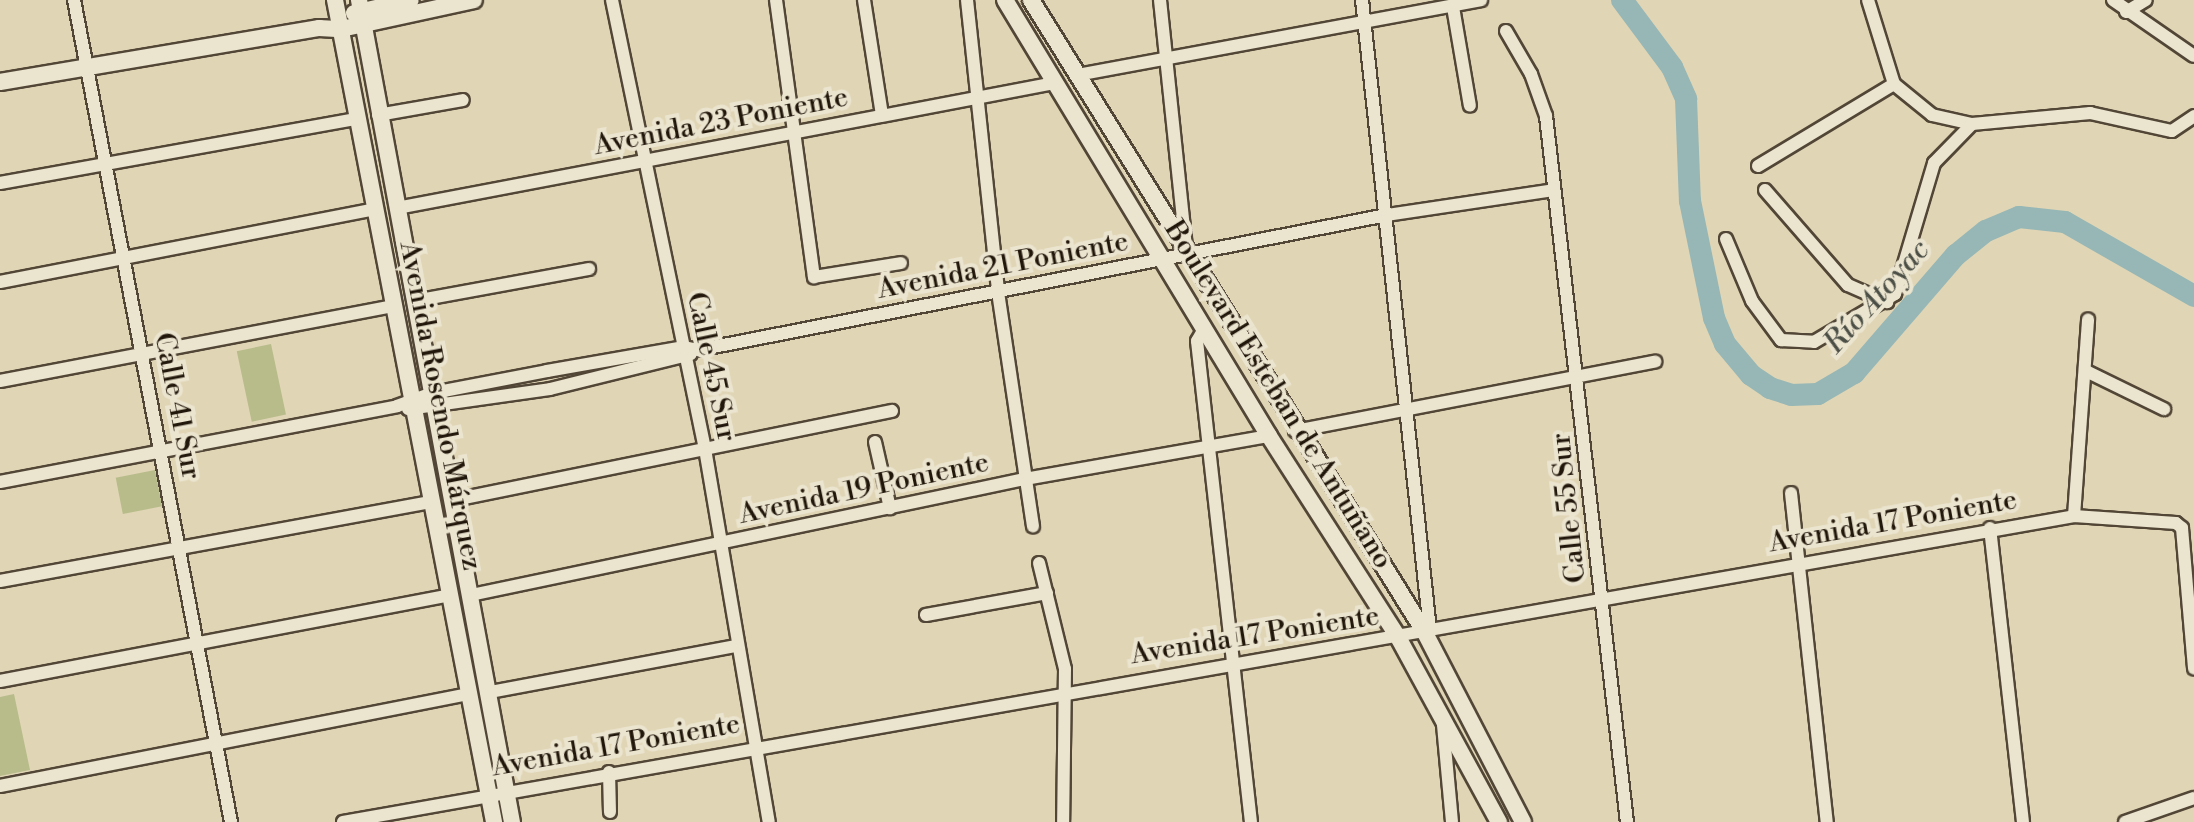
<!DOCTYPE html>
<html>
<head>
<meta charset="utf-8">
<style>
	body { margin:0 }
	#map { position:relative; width:2194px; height:822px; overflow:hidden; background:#e0d5b5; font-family:"Libre Bodoni",serif }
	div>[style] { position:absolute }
	.green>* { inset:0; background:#b7bc8a; transform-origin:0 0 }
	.river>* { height:22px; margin:-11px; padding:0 11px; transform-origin:11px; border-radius:11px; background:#96b7b5 }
	.roads { filter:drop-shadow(2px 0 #524636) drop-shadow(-2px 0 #524636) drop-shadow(0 2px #524636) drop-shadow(0 -2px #524636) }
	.street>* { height:12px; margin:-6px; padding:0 6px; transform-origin:6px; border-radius:6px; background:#ebe4cf }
	.secondary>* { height:16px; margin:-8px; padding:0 8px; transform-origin:8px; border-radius:8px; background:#ebe4cf }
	span { translate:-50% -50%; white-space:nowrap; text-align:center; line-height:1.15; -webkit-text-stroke:8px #ebe4cf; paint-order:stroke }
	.street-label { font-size:28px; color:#22170b }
	.water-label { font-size:30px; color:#4b4f46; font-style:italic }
</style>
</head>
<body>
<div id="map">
	<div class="green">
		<i style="left:271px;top:344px;width:72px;height:35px;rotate:78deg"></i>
		<i style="left:155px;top:470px;width:37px;height:40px;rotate:79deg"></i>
		<i style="clip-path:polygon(14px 694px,30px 770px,0 776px,0 697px)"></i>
	</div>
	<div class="river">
		<i style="left:1622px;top:0;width:84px;rotate:53.3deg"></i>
		<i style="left:1672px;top:67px;width:35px;rotate:66deg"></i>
		<i style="left:1686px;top:99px;width:102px;rotate:87.8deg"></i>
		<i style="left:1690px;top:201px;width:119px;rotate:78.4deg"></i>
		<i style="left:1714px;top:318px;width:28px;rotate:67deg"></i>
		<i style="left:1725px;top:344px;width:40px;rotate:50deg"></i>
		<i style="left:1751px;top:375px;width:23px;rotate:34deg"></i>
		<i style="left:1770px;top:388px;width:22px;rotate:18deg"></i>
		<i style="left:1791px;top:395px;width:27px;rotate:-2deg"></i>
		<i style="left:1818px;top:394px;width:42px;rotate:-30.3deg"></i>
		<i style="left:1854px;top:373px;width:156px;rotate:-49.2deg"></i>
		<i style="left:1956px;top:255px;width:38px;rotate:-39deg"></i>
		<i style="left:1986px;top:231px;width:36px;rotate:-23deg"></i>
		<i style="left:2019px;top:217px;width:46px;rotate:6.2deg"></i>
		<i style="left:2065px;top:222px;width:149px;rotate:29.8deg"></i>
	</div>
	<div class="roads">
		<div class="street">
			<i style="left:74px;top:0;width:837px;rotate:79.19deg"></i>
			<i style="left:612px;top:0;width:459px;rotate:78.3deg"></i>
			<i style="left:705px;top:449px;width:378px;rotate:80.3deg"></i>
			<i style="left:776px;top:0;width:280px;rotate:82.2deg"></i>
			<i style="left:814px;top:277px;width:88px;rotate:-9.1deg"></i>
			<i style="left:864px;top:0;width:116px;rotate:81.1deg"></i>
			<i style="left:967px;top:0;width:294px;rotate:83.9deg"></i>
			<i style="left:998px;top:292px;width:237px;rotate:81.5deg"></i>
			<i style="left:1160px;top:0;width:248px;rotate:84deg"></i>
			<i style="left:1362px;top:0;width:634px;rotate:83.84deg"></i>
			<i style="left:1868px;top:0;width:88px;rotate:72.8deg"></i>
			<i style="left:1894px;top:84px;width:49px;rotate:39.2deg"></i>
			<i style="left:1932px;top:115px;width:41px;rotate:12.7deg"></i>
			<i style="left:1972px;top:124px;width:119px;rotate:-5.3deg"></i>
			<i style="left:2090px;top:113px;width:84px;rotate:12.4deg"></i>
			<i style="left:2172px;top:131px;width:27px;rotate:-34deg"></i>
			<i style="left:2113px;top:0;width:98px;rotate:34.7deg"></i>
			<i style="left:1453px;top:7px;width:100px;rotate:80.3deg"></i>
			<i style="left:2126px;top:12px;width:23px;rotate:-31deg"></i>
			<i style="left:1506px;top:31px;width:50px;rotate:59.8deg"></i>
			<i style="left:1531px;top:74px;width:45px;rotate:70.3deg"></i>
			<i style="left:1546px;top:116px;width:711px;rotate:83.46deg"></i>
			<i style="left:1077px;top:75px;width:411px;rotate:-10.5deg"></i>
			<i style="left:378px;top:115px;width:86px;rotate:-10deg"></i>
			<i style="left:1758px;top:166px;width:159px;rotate:-31.1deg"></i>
			<i style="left:0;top:183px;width:362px;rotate:-10.2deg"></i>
			<i style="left:1765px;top:190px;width:126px;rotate:48.9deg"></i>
			<i style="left:1848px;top:285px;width:43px;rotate:23.6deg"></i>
			<i style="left:397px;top:208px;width:670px;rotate:-10.76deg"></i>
			<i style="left:1726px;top:239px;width:67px;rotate:67.2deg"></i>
			<i style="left:1752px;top:301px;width:49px;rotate:53.4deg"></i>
			<i style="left:1781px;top:340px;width:33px;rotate:3deg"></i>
			<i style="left:1814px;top:342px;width:94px;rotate:-30.7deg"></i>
			<i style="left:1895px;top:294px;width:137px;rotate:-73.4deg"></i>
			<i style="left:1934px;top:163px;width:54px;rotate:-45.7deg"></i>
			<i style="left:0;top:282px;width:382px;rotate:-11deg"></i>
			<i style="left:414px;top:301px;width:178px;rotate:-10.4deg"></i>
			<i style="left:1204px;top:329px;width:14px;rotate:120deg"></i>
			<i style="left:1197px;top:341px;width:484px;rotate:83.6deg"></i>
			<i style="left:2086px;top:371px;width:87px;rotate:26deg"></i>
			<i style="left:0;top:381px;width:401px;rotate:-10.8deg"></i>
			<i style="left:408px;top:409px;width:143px;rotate:-8deg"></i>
			<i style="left:550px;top:389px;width:145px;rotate:-13.9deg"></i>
			<i style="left:1295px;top:431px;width:367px;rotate:-10.9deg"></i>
			<i style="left:875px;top:442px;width:68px;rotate:77.2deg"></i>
			<i style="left:0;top:482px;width:404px;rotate:-10.8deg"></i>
			<i style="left:397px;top:406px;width:38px;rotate:-20deg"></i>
			<i style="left:433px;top:393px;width:116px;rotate:-10.9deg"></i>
			<i style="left:547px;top:371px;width:138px;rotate:-10deg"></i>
			<i style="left:683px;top:347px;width:15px;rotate:11deg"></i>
			<i style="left:698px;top:350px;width:702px;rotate:-11.09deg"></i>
			<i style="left:1387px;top:215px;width:169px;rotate:-8.5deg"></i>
			<i style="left:1791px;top:493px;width:331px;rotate:83.8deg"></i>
			<i style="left:454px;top:500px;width:447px;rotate:-11.5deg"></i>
			<i style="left:2074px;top:516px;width:197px;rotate:-85.9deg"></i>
			<i style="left:1990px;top:528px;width:296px;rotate:83.6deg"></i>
			<i style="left:1039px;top:563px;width:109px;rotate:76.2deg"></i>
			<i style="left:1065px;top:669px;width:153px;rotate:90.7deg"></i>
			<i style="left:0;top:581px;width:439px;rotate:-10.4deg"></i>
			<i style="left:471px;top:595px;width:566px;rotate:-11.83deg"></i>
			<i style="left:1025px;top:479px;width:248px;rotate:-10deg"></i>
			<i style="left:926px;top:615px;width:123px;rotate:-10.3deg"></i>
			<i style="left:0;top:681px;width:457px;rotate:-10.8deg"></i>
			<i style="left:490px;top:692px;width:250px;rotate:-10.6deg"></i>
			<i style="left:1443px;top:725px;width:97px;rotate:84.7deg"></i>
			<i style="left:609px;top:772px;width:40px;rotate:88.6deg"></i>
			<i style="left:0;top:786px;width:478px;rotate:-11.1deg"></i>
			<i style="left:343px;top:822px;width:1758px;rotate:-10.02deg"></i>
			<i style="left:2074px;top:516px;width:102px;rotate:3.9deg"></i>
			<i style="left:2176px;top:523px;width:8px;rotate:40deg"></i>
			<i style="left:2182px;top:528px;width:141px;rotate:85.1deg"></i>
			<i style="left:2125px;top:822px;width:73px;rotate:-19.2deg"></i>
		</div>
		<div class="secondary">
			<i style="left:335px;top:0;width:837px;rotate:79.05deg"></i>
			<i style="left:359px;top:0;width:836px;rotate:79.46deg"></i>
			<i style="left:1005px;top:0;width:510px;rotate:58.8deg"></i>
			<i style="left:1269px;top:436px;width:239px;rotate:57.3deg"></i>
			<i style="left:1398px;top:637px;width:211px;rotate:61.4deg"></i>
			<i style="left:1031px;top:0;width:743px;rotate:58.08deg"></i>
			<i style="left:1424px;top:631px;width:215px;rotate:62.6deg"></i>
			<i style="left:354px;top:13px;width:58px;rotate:-12.8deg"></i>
			<i style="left:0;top:82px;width:324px;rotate:-9.6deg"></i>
			<i style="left:319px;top:28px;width:22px;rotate:3deg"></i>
			<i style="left:341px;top:29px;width:136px;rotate:-12.3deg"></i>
		</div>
	</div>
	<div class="street-label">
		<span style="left:721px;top:122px;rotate:-11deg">Avenida 23 Poniente</span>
		<span style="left:1003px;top:266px;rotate:-11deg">Avenida 21 Poniente</span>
		<span style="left:711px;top:367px;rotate:78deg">Calle 45 Sur</span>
		<span style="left:1278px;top:395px;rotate:58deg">Boulevard Esteban de Antuñano</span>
		<span style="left:177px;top:406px;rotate:79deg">Calle 41 Sur</span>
		<span style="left:440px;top:406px;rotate:79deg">Avenida Rosendo Márquez</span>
		<span style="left:864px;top:489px;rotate:-12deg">Avenida 19 Poniente</span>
		<span style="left:1569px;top:508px;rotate:-96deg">Calle 55 Sur</span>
		<span style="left:1893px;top:522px;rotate:-10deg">Avenida 17 Poniente</span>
		<span style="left:1255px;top:636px;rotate:-9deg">Avenida 17 Poniente</span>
		<span style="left:616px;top:746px;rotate:-10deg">Avenida 17 Poniente</span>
	</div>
	<div class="water-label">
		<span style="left:1877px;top:297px;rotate:-48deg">Río Atoyac</span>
	</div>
</div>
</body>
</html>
